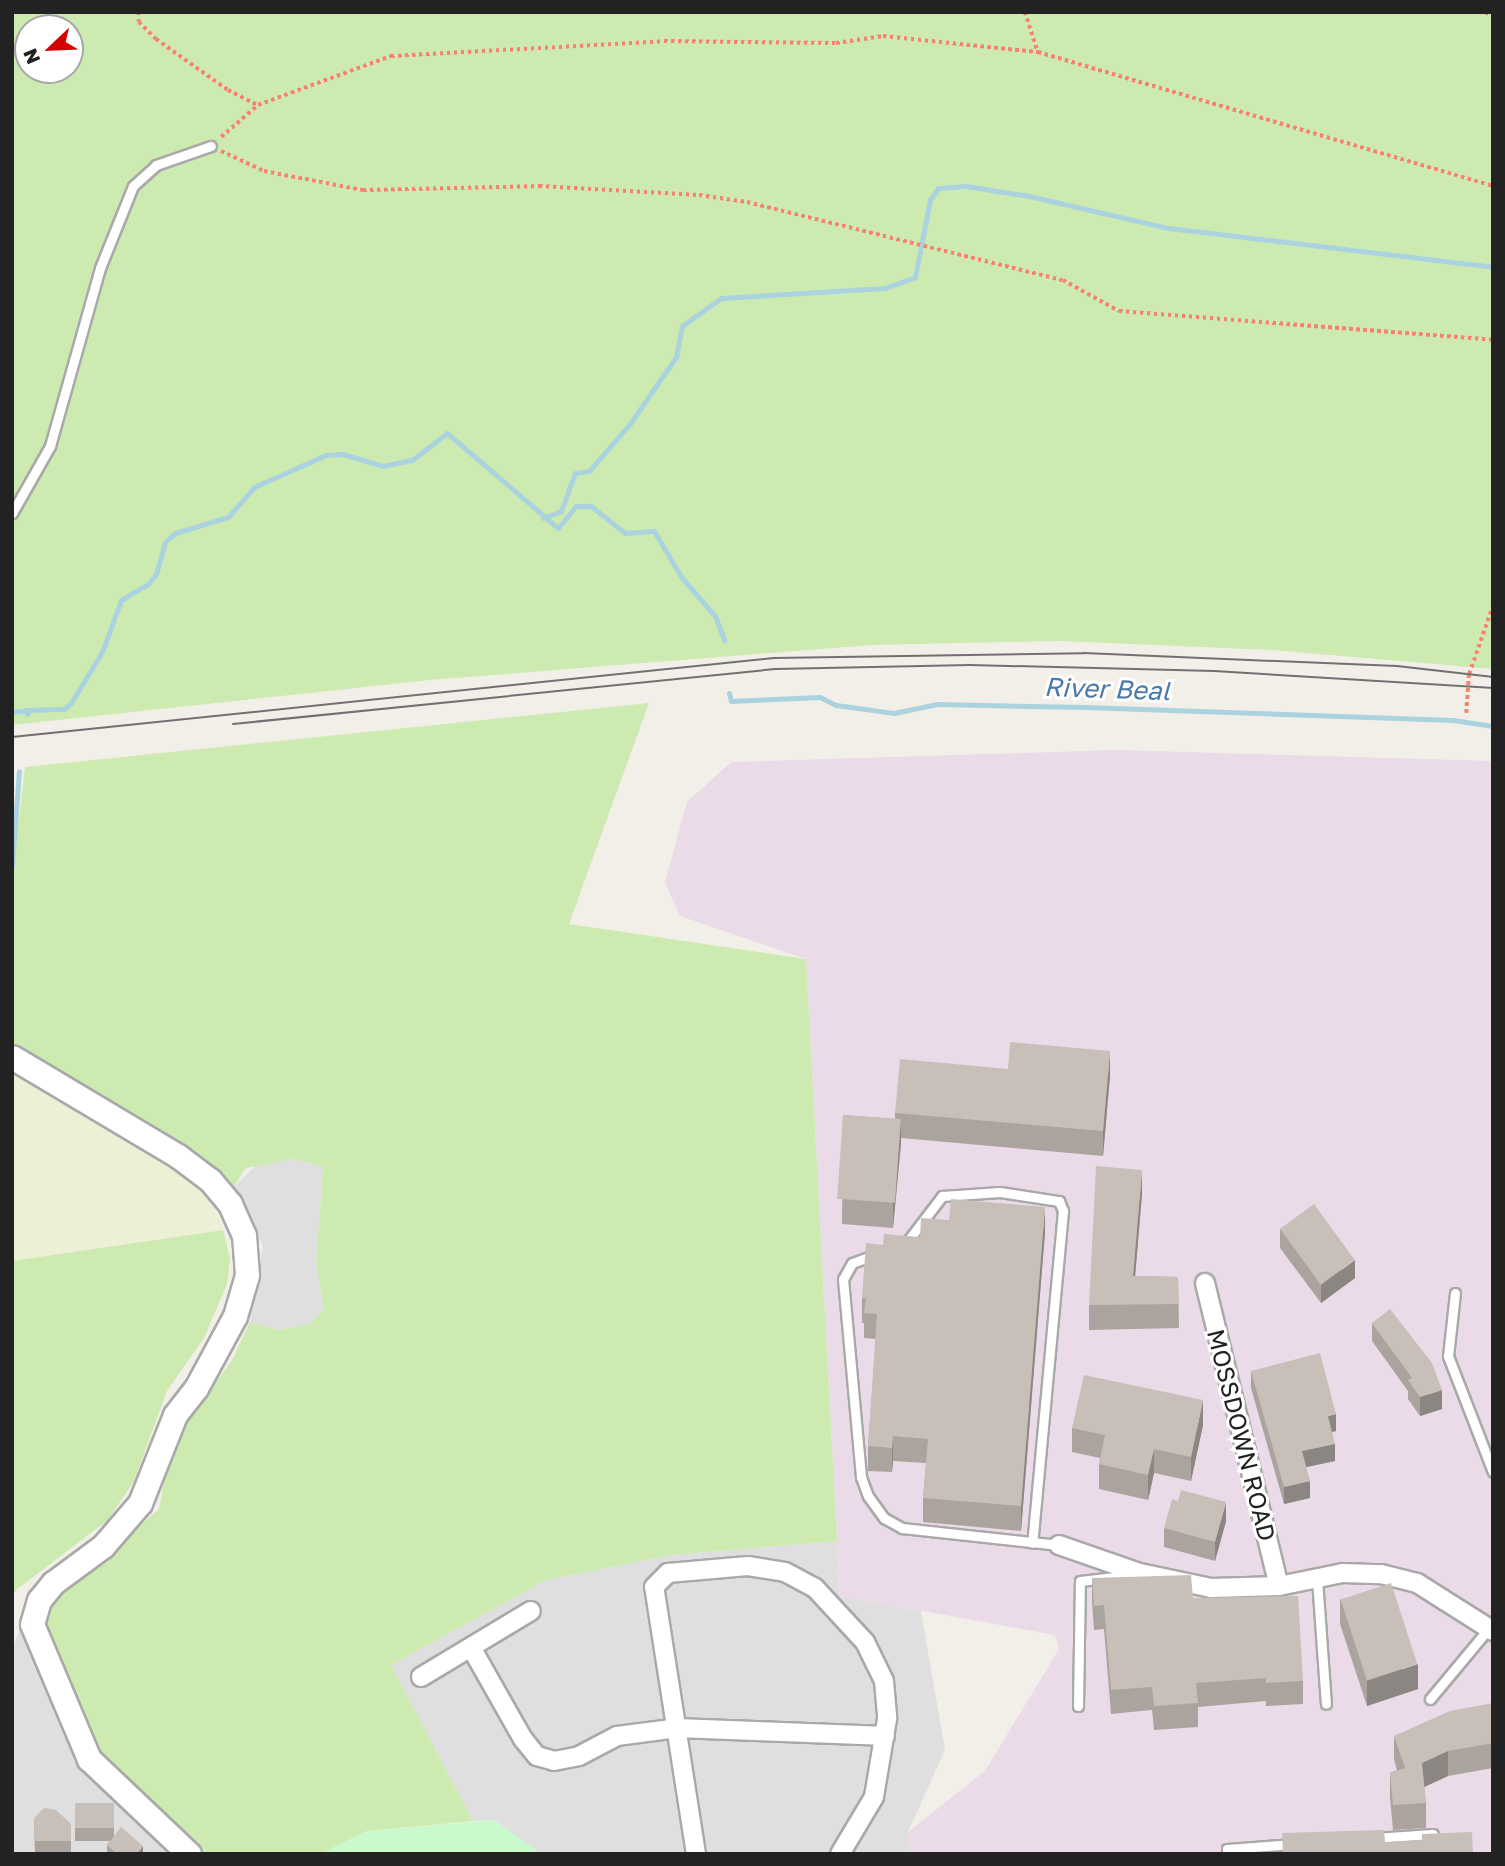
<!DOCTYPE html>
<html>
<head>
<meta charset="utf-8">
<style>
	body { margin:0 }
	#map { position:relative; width:1505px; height:1866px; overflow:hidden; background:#f2efe9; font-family:"Golos Text",sans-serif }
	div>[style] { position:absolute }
	.residential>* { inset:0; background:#e0dfdf }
	.industrial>* { inset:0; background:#ebdbe8 }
	.farmland>* { inset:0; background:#eef0d5 }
	.grass>* { inset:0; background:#cdebb0 }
	.park>* { inset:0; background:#c8facc }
	.stream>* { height:5px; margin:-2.5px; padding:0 2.5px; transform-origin:2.5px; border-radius:2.5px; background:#aad3df }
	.path>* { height:3.5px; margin-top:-1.75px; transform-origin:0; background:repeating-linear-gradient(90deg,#fa8072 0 3.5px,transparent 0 7px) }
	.roads { filter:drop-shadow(2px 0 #a9a9a9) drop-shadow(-2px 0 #a9a9a9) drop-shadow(0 2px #a9a9a9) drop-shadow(0 -2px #a9a9a9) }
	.service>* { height:9px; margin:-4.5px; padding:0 4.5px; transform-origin:4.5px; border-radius:4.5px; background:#fff }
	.minor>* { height:18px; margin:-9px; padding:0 9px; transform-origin:9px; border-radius:9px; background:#fff }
	.tertiary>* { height:23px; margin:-11.5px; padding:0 11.5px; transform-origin:11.5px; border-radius:11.5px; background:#fff }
	.tram>* { height:2px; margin:-1px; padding:0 1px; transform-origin:1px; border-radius:1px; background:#707070 }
	.wall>* { inset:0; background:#aba49e }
	.shaded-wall>* { inset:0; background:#8b8681 }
	.building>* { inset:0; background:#c7bfb8; transform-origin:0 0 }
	span { translate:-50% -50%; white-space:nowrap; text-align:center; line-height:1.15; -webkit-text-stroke:6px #fff; paint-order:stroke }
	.street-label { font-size:24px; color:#222 }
	.water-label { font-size:26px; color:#4a7aab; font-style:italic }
	.frame { position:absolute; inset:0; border:14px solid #222; pointer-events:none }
	.north { position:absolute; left:14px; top:14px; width:70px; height:70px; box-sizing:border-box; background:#fff; border:2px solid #a7a7a7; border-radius:50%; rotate:247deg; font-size:19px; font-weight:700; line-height:28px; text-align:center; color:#222 }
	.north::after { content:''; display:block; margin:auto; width:24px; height:32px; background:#d40000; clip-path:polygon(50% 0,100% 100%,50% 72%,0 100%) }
</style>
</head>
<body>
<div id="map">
	<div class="residential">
		<i style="clip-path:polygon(294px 1159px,323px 1167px,316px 1264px,324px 1309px,309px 1324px,279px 1330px,250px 1322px,263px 1246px,233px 1188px,255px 1166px)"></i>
		<i style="clip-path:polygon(837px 1541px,840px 1596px,921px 1611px,945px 1750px,908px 1832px,909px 1854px,541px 1854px,494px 1820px,473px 1821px,391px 1665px,546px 1580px,671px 1555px)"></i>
		<i style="clip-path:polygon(23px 1622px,64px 1726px,176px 1854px,12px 1854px,12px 1649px)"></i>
	</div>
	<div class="industrial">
		<i style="clip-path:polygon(1118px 750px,1493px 761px,1493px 1854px,909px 1854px,908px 1832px,985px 1771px,1059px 1649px,1055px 1635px,840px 1596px,806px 959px,680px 916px,665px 882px,687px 802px,731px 762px)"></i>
	</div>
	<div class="farmland">
		<i style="clip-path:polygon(12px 1069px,162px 1158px,196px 1184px,219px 1216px,223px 1230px,12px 1261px)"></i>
	</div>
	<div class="grass">
		<i style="clip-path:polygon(evenodd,12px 12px,1493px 12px,1493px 669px,1272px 650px,1059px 641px,871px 645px,430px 680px,12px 725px,12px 12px,28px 28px,70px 28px,70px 70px,28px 70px,28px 28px)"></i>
		<i style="clip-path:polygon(649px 703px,569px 924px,806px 959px,837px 1541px,671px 1555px,546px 1580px,391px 1665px,473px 1821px,367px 1831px,321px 1854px,207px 1854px,100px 1751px,46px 1622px,49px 1606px,60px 1593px,159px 1509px,171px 1443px,231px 1362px,250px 1322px,279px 1330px,309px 1324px,324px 1309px,316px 1264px,323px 1167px,294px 1159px,246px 1168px,233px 1188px,12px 1046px,12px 881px,25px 767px)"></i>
		<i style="clip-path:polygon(223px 1230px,230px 1259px,227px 1284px,204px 1338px,167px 1391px,134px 1481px,108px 1520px,16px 1590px,12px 1597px,12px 1261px)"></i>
	</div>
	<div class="park">
		<i style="clip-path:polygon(494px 1820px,541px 1854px,321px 1854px,367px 1831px)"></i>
	</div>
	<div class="stream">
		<i style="left:543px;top:518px;width:19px;rotate:-21deg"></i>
		<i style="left:561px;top:511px;width:40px;rotate:-69.8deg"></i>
		<i style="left:575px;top:473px;width:14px;rotate:-8deg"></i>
		<i style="left:589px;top:471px;width:61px;rotate:-49deg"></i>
		<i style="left:629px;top:425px;width:83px;rotate:-55.3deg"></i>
		<i style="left:676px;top:357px;width:32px;rotate:-79deg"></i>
		<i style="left:682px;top:326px;width:48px;rotate:-35.7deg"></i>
		<i style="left:721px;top:298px;width:164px;rotate:-3.5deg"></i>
		<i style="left:885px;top:288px;width:32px;rotate:-20deg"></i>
		<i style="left:915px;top:277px;width:78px;rotate:-79deg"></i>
		<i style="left:930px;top:200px;width:14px;rotate:-56deg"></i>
		<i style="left:938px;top:188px;width:28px;rotate:-4deg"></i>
		<i style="left:966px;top:186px;width:64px;rotate:9deg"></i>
		<i style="left:1029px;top:196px;width:143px;rotate:13deg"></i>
		<i style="left:1168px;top:228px;width:327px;rotate:6.8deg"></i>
		<i style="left:729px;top:693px;width:8px;rotate:76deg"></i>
		<i style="left:731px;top:701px;width:89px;rotate:-2.6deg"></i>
		<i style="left:820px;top:697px;width:18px;rotate:27deg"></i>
		<i style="left:836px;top:705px;width:59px;rotate:7.9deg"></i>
		<i style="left:894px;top:713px;width:44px;rotate:-11.8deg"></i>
		<i style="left:937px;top:704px;width:147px;rotate:1.2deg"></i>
		<i style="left:1084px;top:707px;width:369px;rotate:2deg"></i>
		<i style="left:1453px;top:720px;width:40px;rotate:8.5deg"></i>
		<i style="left:12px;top:712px;width:17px;rotate:-7deg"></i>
		<i style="left:27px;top:714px;width:4px;rotate:-63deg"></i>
		<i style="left:29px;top:710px;width:35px;rotate:-2deg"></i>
		<i style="left:64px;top:709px;width:9px;rotate:-41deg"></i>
		<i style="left:71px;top:703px;width:60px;rotate:-58.7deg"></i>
		<i style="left:102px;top:652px;width:55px;rotate:-69.9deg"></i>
		<i style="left:121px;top:600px;width:31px;rotate:-31deg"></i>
		<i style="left:148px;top:584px;width:13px;rotate:-51deg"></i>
		<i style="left:156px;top:574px;width:33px;rotate:-74deg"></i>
		<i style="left:165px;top:542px;width:13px;rotate:-42deg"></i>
		<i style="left:175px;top:533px;width:55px;rotate:-16.8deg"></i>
		<i style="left:228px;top:517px;width:40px;rotate:-49deg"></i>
		<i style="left:254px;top:487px;width:79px;rotate:-24deg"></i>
		<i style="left:326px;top:455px;width:17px;rotate:-3deg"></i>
		<i style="left:343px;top:454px;width:42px;rotate:16.7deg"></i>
		<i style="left:383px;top:466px;width:30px;rotate:-12deg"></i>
		<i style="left:412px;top:460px;width:44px;rotate:-37.6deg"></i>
		<i style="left:447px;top:433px;width:146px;rotate:40.6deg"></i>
		<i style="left:558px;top:528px;width:28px;rotate:-51deg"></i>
		<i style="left:576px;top:506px;width:15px"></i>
		<i style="left:591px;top:506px;width:43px;rotate:38.5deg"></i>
		<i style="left:625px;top:533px;width:29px;rotate:-4deg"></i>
		<i style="left:654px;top:531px;width:55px;rotate:59.2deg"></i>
		<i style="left:682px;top:578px;width:50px;rotate:49deg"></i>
		<i style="left:715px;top:616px;width:26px;rotate:69deg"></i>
		<i style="left:12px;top:866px;width:95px;rotate:-85.8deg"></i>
	</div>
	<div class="path">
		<i style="left:139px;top:12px;width:10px;rotate:90deg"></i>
		<i style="left:139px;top:22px;width:24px;rotate:45deg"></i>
		<i style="left:156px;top:39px;width:88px;rotate:35.3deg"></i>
		<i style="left:228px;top:90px;width:34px;rotate:27deg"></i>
		<i style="left:1025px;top:12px;width:42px;rotate:72deg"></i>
		<i style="left:1478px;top:12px;width:15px;rotate:8deg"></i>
		<i style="left:221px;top:137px;width:49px;rotate:-40.9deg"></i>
		<i style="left:258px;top:105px;width:142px;rotate:-20.2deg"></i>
		<i style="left:391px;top:56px;width:273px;rotate:-3.1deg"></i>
		<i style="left:664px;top:41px;width:172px;rotate:0.7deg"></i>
		<i style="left:836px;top:43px;width:48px;rotate:-8.5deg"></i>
		<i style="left:883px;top:36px;width:156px;rotate:5.9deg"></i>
		<i style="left:1038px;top:52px;width:474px;rotate:16.4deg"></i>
		<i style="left:221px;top:151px;width:47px;rotate:24.9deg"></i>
		<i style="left:264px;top:171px;width:101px;rotate:10.9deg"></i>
		<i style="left:363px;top:190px;width:176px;rotate:-1.3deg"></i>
		<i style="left:539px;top:186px;width:160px;rotate:3.2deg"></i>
		<i style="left:699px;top:195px;width:49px;rotate:8.3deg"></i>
		<i style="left:747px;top:202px;width:325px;rotate:13.9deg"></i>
		<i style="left:1063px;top:280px;width:64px;rotate:29deg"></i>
		<i style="left:1119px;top:311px;width:375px;rotate:4.4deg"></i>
		<i style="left:1466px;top:713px;width:39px;rotate:-86deg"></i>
		<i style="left:1469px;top:674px;width:73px;rotate:-70.8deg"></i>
		<i style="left:433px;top:1854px;width:9px"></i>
	</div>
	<div class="roads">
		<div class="service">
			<i style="left:12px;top:513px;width:77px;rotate:-60.4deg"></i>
			<i style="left:50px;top:446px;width:185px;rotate:-74.3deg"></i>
			<i style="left:100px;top:268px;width:88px;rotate:-68.1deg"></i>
			<i style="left:133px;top:186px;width:31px;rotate:-42deg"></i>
			<i style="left:156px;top:165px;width:58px;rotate:-19.1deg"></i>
			<i style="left:907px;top:1242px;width:58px;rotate:-52.7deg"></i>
			<i style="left:942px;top:1196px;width:58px;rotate:-3.9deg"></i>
			<i style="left:1000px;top:1192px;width:60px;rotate:8.7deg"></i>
			<i style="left:1059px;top:1201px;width:11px;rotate:68deg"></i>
			<i style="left:1063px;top:1211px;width:333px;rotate:95.3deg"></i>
			<i style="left:874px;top:1255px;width:23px;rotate:160deg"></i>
			<i style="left:852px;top:1263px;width:18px;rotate:119deg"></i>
			<i style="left:843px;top:1279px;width:199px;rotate:84.8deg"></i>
			<i style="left:861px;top:1477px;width:20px;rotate:70deg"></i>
			<i style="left:868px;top:1496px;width:27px;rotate:54deg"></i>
			<i style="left:884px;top:1518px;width:21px;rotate:29deg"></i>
			<i style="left:902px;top:1528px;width:158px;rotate:6.2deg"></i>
			<i style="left:1455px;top:1293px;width:63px;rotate:96.3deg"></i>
			<i style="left:1448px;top:1356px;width:124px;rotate:68.8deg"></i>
			<i style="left:1317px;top:1579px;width:125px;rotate:85.9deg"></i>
			<i style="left:1430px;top:1699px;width:92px;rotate:-50.3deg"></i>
			<i style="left:1078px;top:1706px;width:125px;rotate:-89.1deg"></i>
			<i style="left:1080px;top:1581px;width:52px;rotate:-6.6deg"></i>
			<i style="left:1374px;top:1838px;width:59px;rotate:-3.9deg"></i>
			<i style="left:1227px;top:1854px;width:5px;rotate:-90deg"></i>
			<i style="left:1227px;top:1849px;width:66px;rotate:-4.3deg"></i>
		</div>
		<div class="minor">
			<i style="left:1205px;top:1283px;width:312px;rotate:76.3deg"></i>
			<i style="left:1059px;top:1545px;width:86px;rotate:19.1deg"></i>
			<i style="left:1140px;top:1573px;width:73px;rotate:11.9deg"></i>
			<i style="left:1211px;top:1588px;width:68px;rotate:-1.7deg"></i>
			<i style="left:1279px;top:1586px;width:65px;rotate:-11.5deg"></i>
			<i style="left:1343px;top:1573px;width:38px;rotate:2deg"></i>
			<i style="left:1381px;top:1574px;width:37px;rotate:14deg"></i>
			<i style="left:1417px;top:1583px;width:90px;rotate:32.3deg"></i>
			<i style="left:472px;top:1649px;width:103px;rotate:60.5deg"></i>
			<i style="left:523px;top:1739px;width:22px;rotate:51deg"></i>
			<i style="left:537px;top:1756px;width:18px;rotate:16deg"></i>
			<i style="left:554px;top:1761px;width:25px;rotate:-11deg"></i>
			<i style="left:579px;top:1756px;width:43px;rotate:-27.8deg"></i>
			<i style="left:617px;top:1736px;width:63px;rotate:-7.4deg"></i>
			<i style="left:679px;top:1728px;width:206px;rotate:2.2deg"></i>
			<i style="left:421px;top:1677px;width:128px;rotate:-31deg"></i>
			<i style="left:696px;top:1854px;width:270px;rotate:-98.9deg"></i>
			<i style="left:654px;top:1587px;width:20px;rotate:-45deg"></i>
			<i style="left:668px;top:1573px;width:80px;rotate:-5deg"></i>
			<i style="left:748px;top:1566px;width:37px;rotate:9deg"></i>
			<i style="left:785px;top:1572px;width:34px;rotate:28deg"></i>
			<i style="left:815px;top:1588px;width:74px;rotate:47.2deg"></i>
			<i style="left:865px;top:1642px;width:43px;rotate:64deg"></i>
			<i style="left:884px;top:1681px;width:38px;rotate:85deg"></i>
			<i style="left:887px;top:1719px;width:79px;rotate:99.5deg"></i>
			<i style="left:874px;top:1797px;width:66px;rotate:120.8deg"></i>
		</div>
		<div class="tertiary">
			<i style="left:12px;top:1057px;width:193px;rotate:30.8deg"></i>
			<i style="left:178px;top:1156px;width:40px;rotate:37deg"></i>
			<i style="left:210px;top:1180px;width:31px;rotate:50deg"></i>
			<i style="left:230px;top:1204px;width:34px;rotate:66deg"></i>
			<i style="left:244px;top:1235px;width:40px;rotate:85.7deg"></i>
			<i style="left:247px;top:1275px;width:43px;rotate:106.3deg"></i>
			<i style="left:235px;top:1316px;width:82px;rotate:118.4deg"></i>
			<i style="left:196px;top:1388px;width:34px;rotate:128deg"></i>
			<i style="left:175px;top:1415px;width:95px;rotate:111.7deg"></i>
			<i style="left:140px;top:1503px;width:57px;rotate:130.7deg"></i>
			<i style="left:103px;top:1546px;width:62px;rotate:143.5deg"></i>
			<i style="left:53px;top:1583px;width:22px;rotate:129deg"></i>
			<i style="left:39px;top:1600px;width:25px;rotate:106deg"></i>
			<i style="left:32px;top:1624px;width:147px;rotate:67.1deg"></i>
			<i style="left:89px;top:1759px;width:138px;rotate:43.5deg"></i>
		</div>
	</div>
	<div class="tram">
		<i style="left:233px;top:724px;width:545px;rotate:-5.79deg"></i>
		<i style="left:775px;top:669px;width:195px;rotate:-1.2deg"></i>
		<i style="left:970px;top:665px;width:244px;rotate:1.4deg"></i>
		<i style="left:1214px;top:671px;width:280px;rotate:3.5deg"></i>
		<i style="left:12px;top:737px;width:766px;rotate:-5.92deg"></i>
		<i style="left:774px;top:658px;width:310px;rotate:-0.9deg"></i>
		<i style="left:1084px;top:653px;width:313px;rotate:2.4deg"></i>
		<i style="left:1397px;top:666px;width:97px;rotate:6.5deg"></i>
	</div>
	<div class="wall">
		<i style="clip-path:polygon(1008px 1069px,1110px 1076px,1103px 1156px,901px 1138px,893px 1228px,842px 1224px,843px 1115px,895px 1119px,895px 1113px)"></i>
		<i style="clip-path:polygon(1142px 1194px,1135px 1276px,1178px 1277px,1179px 1328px,1089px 1330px,1089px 1305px)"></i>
		<i style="clip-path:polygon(1280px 1229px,1355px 1278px,1321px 1303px,1280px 1248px)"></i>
		<i style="clip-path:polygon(1045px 1232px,1021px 1531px,923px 1522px,923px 1498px,926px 1463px,893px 1461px,892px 1472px,868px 1471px,868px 1446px,876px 1339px,864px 1338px,864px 1323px,862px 1323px,862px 1298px,883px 1245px,920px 1237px)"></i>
		<i style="clip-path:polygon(1372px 1323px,1442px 1409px,1420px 1416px,1408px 1399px,1408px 1391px,1372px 1341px)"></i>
		<i style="clip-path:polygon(1251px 1371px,1336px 1431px,1332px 1432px,1335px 1461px,1306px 1467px,1310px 1498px,1284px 1504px,1251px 1388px)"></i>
		<i style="clip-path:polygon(1203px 1425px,1191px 1481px,1154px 1473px,1148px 1500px,1099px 1489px,1099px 1464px,1100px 1458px,1072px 1452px,1072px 1428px)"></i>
		<i style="clip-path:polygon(1226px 1521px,1215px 1561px,1164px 1547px,1164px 1528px)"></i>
		<i style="clip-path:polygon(1092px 1578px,1193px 1598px,1303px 1681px,1303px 1704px,1266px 1706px,1266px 1701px,1198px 1707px,1198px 1727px,1154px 1730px,1152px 1710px,1111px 1714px,1104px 1629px,1094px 1630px,1092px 1602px)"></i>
		<i style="clip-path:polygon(1340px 1599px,1418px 1689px,1367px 1706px,1340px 1624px)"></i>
		<i style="clip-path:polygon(1493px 1703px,1493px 1768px,1448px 1776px,1424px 1787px,1426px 1803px,1426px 1828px,1393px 1830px,1390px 1798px,1390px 1773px,1397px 1770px,1394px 1760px,1394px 1736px)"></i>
		<i style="clip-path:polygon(75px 1803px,114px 1803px,114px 1836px,143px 1854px,107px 1854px,107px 1845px,110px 1841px,75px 1841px)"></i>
		<i style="clip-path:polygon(34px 1818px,71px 1824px,71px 1853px,35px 1854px)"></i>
	</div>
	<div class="shaded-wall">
		<i style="clip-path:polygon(1110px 1051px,1110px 1076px,1103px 1156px,1103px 1131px)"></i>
		<i style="clip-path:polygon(901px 1119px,901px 1144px,893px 1228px,893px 1203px)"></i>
		<i style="clip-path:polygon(1142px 1170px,1142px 1194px,1133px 1301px,1133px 1276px)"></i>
		<i style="clip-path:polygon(1045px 1207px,1045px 1232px,1021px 1531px,1021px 1506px)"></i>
		<i style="clip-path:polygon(1355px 1260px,1355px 1278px,1321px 1303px,1321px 1285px)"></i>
		<i style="clip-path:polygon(1442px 1390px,1442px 1409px,1420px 1416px,1420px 1397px)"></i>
		<i style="clip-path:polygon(1203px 1400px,1203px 1425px,1191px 1481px,1191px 1457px)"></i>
		<i style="clip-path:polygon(1336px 1414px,1336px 1431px,1328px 1433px,1328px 1416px)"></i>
		<i style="clip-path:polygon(893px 1436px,893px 1461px,892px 1472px,892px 1448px)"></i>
		<i style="clip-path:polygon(1335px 1444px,1335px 1461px,1302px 1468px,1302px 1451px)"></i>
		<i style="clip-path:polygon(1154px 1449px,1154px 1473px,1148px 1500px,1148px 1475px)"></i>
		<i style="clip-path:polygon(1310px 1481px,1310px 1498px,1284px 1504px,1284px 1487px)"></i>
		<i style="clip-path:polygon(1226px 1502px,1226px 1521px,1215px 1561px,1215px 1542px)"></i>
		<i style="clip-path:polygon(1418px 1664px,1418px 1689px,1367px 1706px,1367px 1681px)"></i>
		<i style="clip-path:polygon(1448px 1751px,1448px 1776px,1422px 1788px,1422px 1763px)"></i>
		<i style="clip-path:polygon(143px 1846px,143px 1854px,137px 1854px)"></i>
	</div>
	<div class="building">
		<i style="clip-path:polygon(1010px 1042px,1110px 1051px,1103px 1131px,895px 1113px,900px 1059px,1008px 1069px)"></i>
		<i style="left:843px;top:1115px;width:58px;height:84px;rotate:4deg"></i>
		<i style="clip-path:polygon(1096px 1166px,1142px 1170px,1133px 1276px,1178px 1277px,1179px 1304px,1089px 1305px)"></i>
		<i style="clip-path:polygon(951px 1199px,1045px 1207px,1021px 1506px,923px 1498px,928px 1439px,893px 1436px,892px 1448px,868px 1446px,877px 1314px,864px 1313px,866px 1298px,862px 1298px,866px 1243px,883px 1245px,884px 1234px,920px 1237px,921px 1218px,949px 1220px)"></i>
		<i style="left:1314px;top:1204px;width:69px;height:42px;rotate:54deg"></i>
		<i style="clip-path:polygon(1390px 1309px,1432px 1363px,1442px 1390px,1420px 1397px,1408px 1380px,1412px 1378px,1372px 1323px)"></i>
		<i style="clip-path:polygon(1320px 1353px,1336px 1414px,1328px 1416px,1335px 1444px,1302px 1451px,1310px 1481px,1284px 1487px,1251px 1371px)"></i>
		<i style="clip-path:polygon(1084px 1375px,1203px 1400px,1191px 1457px,1154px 1449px,1148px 1475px,1099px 1464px,1105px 1435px,1072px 1428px)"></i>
		<i style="clip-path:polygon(1181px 1490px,1226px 1502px,1215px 1542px,1164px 1528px,1172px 1499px,1178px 1501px)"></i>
		<i style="clip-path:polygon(1191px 1575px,1193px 1598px,1298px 1596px,1303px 1681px,1266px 1683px,1266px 1678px,1196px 1683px,1198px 1703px,1154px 1706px,1152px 1687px,1111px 1690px,1104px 1605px,1094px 1606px,1092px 1578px)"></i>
		<i style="left:1391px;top:1583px;width:85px;height:53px;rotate:72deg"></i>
		<i style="clip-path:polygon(1493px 1703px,1493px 1743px,1448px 1751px,1422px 1763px,1426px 1803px,1393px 1805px,1390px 1773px,1405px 1768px,1394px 1736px,1450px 1711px)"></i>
		<i style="left:75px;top:1803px;width:39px;height:25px"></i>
		<i style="clip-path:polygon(44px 1808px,56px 1810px,71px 1824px,71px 1841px,35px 1841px,34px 1818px)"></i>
		<i style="clip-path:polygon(121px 1827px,143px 1846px,137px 1854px,117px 1854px,107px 1845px)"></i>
		<i style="clip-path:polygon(1384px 1830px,1385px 1842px,1422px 1840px,1422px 1834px,1472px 1832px,1473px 1854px,1283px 1854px,1282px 1833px)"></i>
	</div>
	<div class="street-label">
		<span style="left:1242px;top:1435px;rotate:76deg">MOSSDOWN ROAD</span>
	</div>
	<div class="water-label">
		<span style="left:1107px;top:689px;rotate:2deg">River Beal</span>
	</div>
	<div class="frame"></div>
	<div class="north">N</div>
</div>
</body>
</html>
